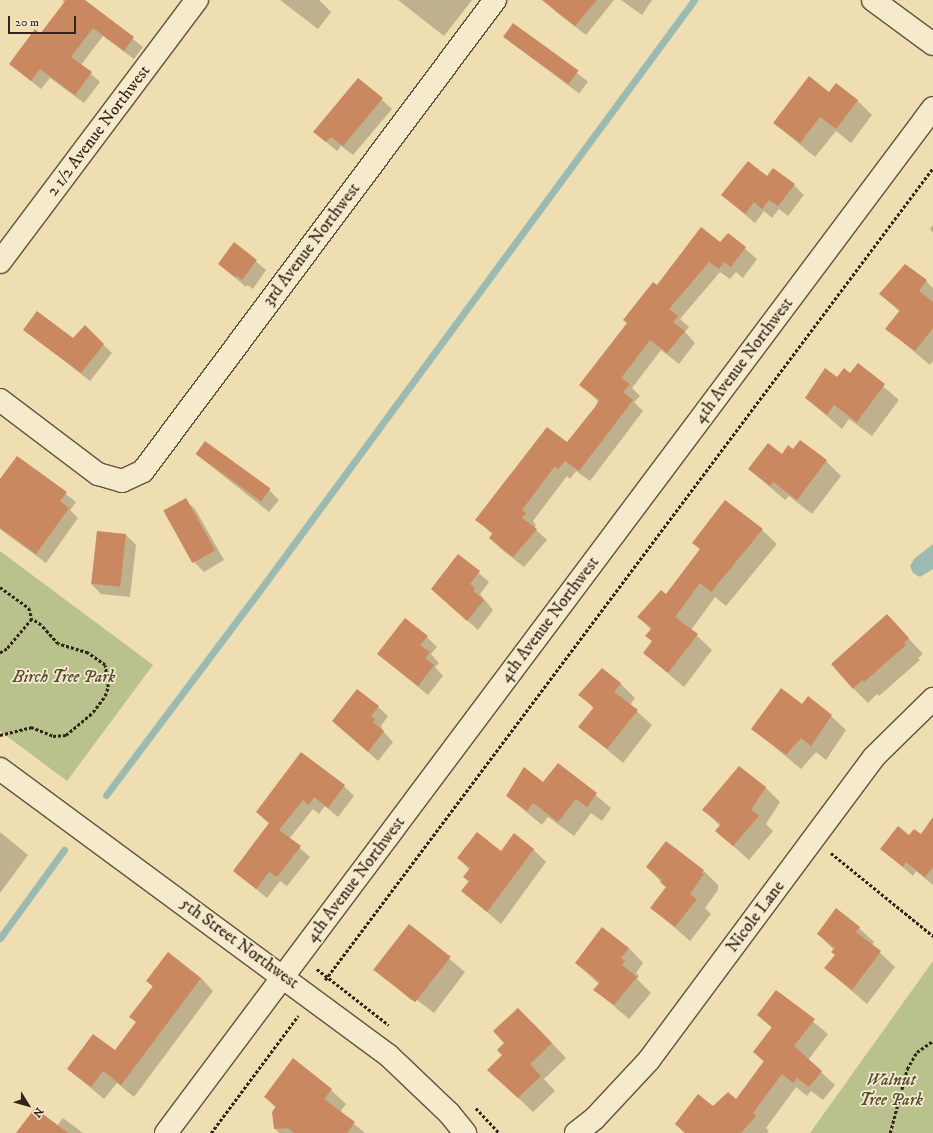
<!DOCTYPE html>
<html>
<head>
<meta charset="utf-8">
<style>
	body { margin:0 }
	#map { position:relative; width:933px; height:1133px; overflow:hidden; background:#efdeb1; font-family:"IM FELL DW Pica",serif }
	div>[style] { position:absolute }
	.green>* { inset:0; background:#b9c18c }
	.water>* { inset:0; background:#9bbbb2 }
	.shadow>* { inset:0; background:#0003; transform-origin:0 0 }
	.stream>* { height:7px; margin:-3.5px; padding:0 3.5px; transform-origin:3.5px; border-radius:3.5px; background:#9bbbb2 }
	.building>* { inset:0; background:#ca8861; transform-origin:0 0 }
	.path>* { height:2.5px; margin-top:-1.25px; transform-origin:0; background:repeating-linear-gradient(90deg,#33241b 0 3px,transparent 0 5px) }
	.roads { filter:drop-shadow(1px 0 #625240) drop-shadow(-1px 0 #625240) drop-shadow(0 1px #625240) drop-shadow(0 -1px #625240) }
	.minor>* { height:22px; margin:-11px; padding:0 11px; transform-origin:11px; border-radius:11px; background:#f5eacc }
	span { translate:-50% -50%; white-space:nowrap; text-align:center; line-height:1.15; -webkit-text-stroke:3.5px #f5eacc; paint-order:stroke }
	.street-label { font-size:17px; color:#33241b }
	.park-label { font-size:17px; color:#544b37; font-style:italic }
	.north { position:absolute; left:8px; top:1085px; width:40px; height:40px; -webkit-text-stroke:3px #f5eacc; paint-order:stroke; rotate:127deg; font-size:11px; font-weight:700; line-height:16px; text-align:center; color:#33241b }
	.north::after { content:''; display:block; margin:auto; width:14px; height:18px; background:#33241b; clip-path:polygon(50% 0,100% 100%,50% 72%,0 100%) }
	.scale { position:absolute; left:8px; top:16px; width:68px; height:18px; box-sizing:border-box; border:2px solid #33241b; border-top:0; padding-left:5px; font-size:12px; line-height:14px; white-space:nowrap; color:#33241b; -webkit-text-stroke:3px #f5eacc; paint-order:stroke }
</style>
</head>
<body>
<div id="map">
	<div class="green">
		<i style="clip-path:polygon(0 551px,153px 665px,67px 781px,0 731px)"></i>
		<i style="clip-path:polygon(933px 961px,933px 1133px,810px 1133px)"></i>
	</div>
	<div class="water">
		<i style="clip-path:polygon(933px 544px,933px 569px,920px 577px,913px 573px,910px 566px,914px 559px)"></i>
	</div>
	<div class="shadow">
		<i style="clip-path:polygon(63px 0,83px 0,143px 47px,134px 59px,103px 36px,81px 65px,100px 82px,84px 103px,50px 78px,41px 89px,10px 64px,41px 35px,64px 5px)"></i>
		<i style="clip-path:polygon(280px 0,319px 0,331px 12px,318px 29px)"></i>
		<i style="clip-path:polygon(398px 0,472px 0,444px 36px)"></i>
		<i style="clip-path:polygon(548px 0,614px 0,586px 35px,556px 12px,546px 2px)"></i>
		<i style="clip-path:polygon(621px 0,652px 0,642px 15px)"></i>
		<i style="left:513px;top:25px;width:94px;height:15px;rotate:37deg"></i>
		<i style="clip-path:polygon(359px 79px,392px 109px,353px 155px,341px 146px,337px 151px,314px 132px)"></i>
		<i style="clip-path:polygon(829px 93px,857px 100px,872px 115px,851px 143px,836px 131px,815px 157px,774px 123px)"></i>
		<i style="clip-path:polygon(768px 177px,794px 185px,804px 195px,788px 216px,779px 209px,772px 218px,764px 211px,755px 223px,722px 195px)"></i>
		<i style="clip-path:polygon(933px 225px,933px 233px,930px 229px)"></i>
		<i style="clip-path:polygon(728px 234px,757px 259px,743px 278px,736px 272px,730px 279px,720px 272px,680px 319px,689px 327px,685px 332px,695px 343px,679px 364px,661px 350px,632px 388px,640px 396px,634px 402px,643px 411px,590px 481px,576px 471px,570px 479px,567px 476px,533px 521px,536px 525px,534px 528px,547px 540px,524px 567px,501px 549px,490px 538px,493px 535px,476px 519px,567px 444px,599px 402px,581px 385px,657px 286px,720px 243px)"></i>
		<i style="clip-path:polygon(235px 244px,266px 270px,253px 289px,247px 285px,246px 287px,219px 264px)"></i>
		<i style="clip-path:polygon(926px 281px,933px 288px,933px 361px,930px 365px,887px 329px,900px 312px,880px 294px)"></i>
		<i style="clip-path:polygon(85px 327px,112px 353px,90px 381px,25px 330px,73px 339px)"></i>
		<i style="clip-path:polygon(858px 365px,899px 400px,872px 436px,849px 419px,842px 429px,806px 398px,837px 378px,851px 375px)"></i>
		<i style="clip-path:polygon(196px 454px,269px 490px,279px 500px,269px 512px)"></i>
		<i style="clip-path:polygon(782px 455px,826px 461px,841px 476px,812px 514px,789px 496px,785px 500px,749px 469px)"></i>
		<i style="clip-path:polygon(17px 457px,76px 502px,70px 510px,78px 518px,46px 563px,0 529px,0 481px)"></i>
		<i style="clip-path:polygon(185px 500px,195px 509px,224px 560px,204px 572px,194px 562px)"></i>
		<i style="clip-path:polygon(762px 530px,777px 544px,726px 606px,715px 597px,691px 630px,712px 650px,684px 687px,644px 653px,653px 642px,647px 636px,651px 630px,639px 617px,666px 595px,701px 550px,693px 542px)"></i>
		<i style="clip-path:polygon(97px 532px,126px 535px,136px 545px,130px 597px,101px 594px,91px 584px)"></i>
		<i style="clip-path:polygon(458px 555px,489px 582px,480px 594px,493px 610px,478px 630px,432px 589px)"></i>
		<i style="clip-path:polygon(887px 615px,923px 654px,918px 658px,920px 660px,879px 696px,877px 694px,868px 703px,853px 688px)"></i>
		<i style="clip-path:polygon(427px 637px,437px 647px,431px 654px,439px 663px,435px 667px,443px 676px,428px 695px,378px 654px)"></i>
		<i style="clip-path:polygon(620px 683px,635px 698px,630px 705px,652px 725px,623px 763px,580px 727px,594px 709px,580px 694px)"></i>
		<i style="clip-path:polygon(802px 706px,831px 716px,846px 730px,826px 760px,816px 752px,801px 769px,752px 728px)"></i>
		<i style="clip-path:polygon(378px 707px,388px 716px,381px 726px,383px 731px,393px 742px,378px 761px,334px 721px)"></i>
		<i style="clip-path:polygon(558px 764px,611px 808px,602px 821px,591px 813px,574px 836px,548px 817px,542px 825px,507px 796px,543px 783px)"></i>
		<i style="clip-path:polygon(344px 786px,354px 796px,338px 817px,325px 806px,319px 814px,313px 809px,289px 839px,310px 857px,287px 886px,280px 881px,267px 898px,234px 871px,270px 824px,257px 812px)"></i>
		<i style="clip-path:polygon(765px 787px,780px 802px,766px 824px,773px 831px,749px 860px,716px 831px,720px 826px,704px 810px)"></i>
		<i style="clip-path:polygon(933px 828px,933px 885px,916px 871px,913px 876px,882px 849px,910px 836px,921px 835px)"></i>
		<i style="clip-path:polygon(0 832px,28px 855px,0 893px)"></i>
		<i style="clip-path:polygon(533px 849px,546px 862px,501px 924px,462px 891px,469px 882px,464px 877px,470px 870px,458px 858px)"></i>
		<i style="clip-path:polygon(647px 867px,703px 870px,718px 885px,718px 890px,705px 908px,711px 914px,690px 941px,652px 908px,667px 888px)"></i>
		<i style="clip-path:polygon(409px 925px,465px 972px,434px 1013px,413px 997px,411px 1000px,376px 969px)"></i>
		<i style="clip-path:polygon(859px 928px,874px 942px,872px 945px,895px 967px,867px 1004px,825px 968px,836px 955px,834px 950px,818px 934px)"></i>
		<i style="clip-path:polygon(629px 948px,643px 963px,636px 973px,639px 976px,637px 979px,651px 993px,629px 1019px,595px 990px,599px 984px,576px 963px)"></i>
		<i style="clip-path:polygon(201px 978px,213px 991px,134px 1097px,117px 1083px,104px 1099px,68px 1069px,115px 1051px,137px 1023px,130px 1017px,153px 987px,147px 981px)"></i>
		<i style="clip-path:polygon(776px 991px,828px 1034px,808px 1060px,835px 1085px,823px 1100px,811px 1091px,807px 1096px,796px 1087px,766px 1128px,769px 1131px,767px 1133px,685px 1133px,676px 1124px,736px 1100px,764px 1062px,754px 1052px,772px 1028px,758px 1015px)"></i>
		<i style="clip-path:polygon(533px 1023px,566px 1058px,544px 1079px,555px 1091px,533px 1112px,489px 1070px,504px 1055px,506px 1043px)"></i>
		<i style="clip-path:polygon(331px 1090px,346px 1104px,340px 1112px,365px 1133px,279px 1133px,275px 1129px,273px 1112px,276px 1108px,265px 1097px)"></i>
		<i style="clip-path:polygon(63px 1118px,83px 1133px,17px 1133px,57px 1126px)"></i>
	</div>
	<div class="stream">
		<i style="left:106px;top:795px;width:256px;rotate:-53.1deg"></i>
		<i style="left:260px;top:590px;width:732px;rotate:-53.66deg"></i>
		<i style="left:0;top:938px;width:109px;rotate:-54deg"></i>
	</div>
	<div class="building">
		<i style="clip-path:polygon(66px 0,85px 0,134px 37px,124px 51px,93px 28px,71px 57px,92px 72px,75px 95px,40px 69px,31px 81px,9px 64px,35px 29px,40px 34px)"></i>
		<i style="clip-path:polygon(542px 0,597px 0,575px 26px)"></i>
		<i style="left:513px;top:23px;width:81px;height:17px;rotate:36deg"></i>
		<i style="clip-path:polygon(809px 76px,829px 92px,836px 83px,858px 100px,836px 129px,820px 117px,800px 143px,773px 123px)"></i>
		<i style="clip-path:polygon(358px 78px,383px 98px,343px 146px,331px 137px,326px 142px,313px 132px)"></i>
		<i style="clip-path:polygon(748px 161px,767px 176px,773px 168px,795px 184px,778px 206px,769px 200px,762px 209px,754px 202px,745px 214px,721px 195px)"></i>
		<i style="clip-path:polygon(701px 227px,720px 242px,728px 233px,746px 247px,731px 267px,724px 262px,719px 269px,709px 262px,669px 309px,678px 316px,673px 322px,685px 331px,667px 353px,650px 340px,621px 378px,630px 384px,623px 392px,633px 400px,579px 471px,565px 461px,558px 469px,555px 466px,522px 510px,526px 513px,522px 518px,537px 529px,513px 557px,489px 538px,493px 533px,475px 520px,547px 427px,567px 442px,595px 407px,599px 400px,579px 385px,627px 323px,623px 320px,653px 282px,657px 285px)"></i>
		<i style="clip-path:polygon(234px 242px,257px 260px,242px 280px,237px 276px,236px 278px,218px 264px)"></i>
		<i style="clip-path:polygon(905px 264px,927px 280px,919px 291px,933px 302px,933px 328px,915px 351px,885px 329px,900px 310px,879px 294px)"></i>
		<i style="clip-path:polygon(37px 311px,73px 338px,85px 325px,104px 344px,81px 373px,23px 330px)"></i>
		<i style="clip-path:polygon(858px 363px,885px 384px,857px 422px,834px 405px,827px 415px,805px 398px,825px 368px,837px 377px,844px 368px,850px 373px)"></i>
		<i style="clip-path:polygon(800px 440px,827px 460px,797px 500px,773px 482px,770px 486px,748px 469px,768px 443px,782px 454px,788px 445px,793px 449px)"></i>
		<i style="left:205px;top:441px;width:81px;height:16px;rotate:36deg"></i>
		<i style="clip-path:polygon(17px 456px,67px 492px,60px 501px,69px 508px,36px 554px,0 528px,0 479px)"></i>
		<i style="left:186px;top:498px;width:60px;height:26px;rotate:61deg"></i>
		<i style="clip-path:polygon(725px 500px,763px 529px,711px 592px,700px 583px,675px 617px,698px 634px,668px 673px,643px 653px,652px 641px,645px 636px,652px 628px,637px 617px,661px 590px,666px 594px,700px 549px,692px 543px)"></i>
		<i style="left:97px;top:531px;width:29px;height:53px;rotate:6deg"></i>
		<i style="clip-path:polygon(458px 554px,480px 571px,470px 584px,475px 588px,473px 591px,484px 600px,467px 621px,431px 589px)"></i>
		<i style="clip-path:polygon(887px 614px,909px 638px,904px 643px,906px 645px,864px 682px,862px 680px,853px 689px,831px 664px)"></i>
		<i style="clip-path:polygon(405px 618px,428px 636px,420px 645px,430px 652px,425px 658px,434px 665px,418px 686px,377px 654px)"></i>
		<i style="clip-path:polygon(602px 668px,621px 683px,614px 692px,638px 710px,607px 749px,578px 727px,594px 707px,578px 695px)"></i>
		<i style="clip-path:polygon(781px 688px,802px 704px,808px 696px,832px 715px,811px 746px,801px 738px,786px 755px,751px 729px)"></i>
		<i style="clip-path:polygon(357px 689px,379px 706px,371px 716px,375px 719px,373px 722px,384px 731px,368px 752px,332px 721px)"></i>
		<i style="clip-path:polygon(301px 752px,345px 785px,328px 808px,314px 797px,309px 805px,303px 800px,279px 830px,301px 846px,277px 877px,269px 872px,256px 889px,233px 871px,269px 823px,256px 812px)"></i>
		<i style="clip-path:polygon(558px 763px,597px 793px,587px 807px,576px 799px,558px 822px,533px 803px,527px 811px,506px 796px,524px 767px,543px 782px)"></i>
		<i style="clip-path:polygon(739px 766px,766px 787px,751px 810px,759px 816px,733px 846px,715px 831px,721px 824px,702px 810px)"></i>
		<i style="clip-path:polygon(933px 817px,933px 867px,925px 877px,906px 862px,903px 867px,880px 849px,898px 826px,909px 835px,914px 829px,921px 834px)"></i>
		<i style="clip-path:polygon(477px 832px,501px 851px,514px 833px,534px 849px,487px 912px,461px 891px,469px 881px,463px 877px,470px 868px,457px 858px)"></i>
		<i style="clip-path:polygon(666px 841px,704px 870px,701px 873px,704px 874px,690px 894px,697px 899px,675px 927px,650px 908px,666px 887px,660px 882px,662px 880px,646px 867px)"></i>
		<i style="clip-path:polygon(836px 908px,860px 927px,856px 932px,881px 951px,852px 990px,824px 968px,835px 955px,831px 952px,835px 948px,817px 934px)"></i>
		<i style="left:409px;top:924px;width:53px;height:58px;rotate:38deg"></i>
		<i style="clip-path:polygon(602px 927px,629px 948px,621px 958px,625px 961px,622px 965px,637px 977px,614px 1005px,593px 990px,600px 982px,575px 963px)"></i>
		<i style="clip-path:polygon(168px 952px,201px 978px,121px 1085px,103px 1071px,91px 1087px,67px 1069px,93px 1034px,115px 1050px,136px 1022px,129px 1017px,153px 986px,146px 981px)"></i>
		<i style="clip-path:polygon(776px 990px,815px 1019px,794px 1046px,822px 1071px,809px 1087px,797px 1078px,793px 1083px,782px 1074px,753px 1113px,756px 1116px,741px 1133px,685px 1133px,675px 1124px,698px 1094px,713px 1106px,728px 1092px,736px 1099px,764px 1061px,753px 1052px,772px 1027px,757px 1015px)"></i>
		<i style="clip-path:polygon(518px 1008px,552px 1043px,530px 1064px,541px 1076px,518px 1098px,487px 1070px,502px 1055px,497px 1050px,504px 1043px,493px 1031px)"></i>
		<i style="clip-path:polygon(293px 1058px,332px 1089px,324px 1099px,355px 1122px,347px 1133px,294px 1133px,288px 1128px,274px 1129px,272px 1112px,276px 1106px,264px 1097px)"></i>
		<i style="clip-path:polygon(35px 1108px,68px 1133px,16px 1133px)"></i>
	</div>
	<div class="path">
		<i style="left:0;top:587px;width:36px;rotate:36deg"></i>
		<i style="left:29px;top:608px;width:11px;rotate:75deg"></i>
		<i style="left:32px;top:619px;width:39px;rotate:130deg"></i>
		<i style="left:7px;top:649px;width:8px;rotate:150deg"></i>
		<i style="left:0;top:735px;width:32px;rotate:-14deg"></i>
		<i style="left:31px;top:727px;width:24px;rotate:22deg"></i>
		<i style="left:53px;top:736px;width:13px;rotate:-4deg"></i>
		<i style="left:66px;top:735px;width:35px;rotate:-40deg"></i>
		<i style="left:93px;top:712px;width:20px;rotate:-53deg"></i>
		<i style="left:105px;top:696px;width:9px;rotate:-72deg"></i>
		<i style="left:108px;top:687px;width:22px;rotate:-98deg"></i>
		<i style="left:105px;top:665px;width:21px;rotate:-145deg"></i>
		<i style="left:88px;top:653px;width:31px;rotate:-163deg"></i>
		<i style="left:58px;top:644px;width:25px;rotate:-132deg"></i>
		<i style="left:41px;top:625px;width:11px;rotate:-146deg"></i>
		<i style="left:831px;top:853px;width:132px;rotate:39.1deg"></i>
		<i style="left:317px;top:969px;width:91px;rotate:37.9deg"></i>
		<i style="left:325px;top:980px;width:1014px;rotate:-53.18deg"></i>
		<i style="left:476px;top:1108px;width:34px;rotate:47deg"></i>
		<i style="left:211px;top:1133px;width:146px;rotate:-53.4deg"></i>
		<i style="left:890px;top:1133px;width:66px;rotate:-75.1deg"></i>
		<i style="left:907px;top:1069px;width:20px;rotate:-60deg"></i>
		<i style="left:917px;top:1052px;width:19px;rotate:-35deg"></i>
	</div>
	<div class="roads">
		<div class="minor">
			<i style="left:873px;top:0;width:74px;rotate:36.3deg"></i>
			<i style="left:0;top:262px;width:328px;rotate:-53.1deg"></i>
			<i style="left:0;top:400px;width:123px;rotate:37.1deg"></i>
			<i style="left:98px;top:474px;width:25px;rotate:16deg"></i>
			<i style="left:122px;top:481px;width:23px;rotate:-25deg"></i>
			<i style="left:143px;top:471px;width:588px;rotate:-53.23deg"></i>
			<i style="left:0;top:769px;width:482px;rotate:36.4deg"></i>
			<i style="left:388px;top:1055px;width:84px;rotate:43.6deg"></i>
			<i style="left:449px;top:1113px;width:26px;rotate:51deg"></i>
			<i style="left:166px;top:1133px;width:1280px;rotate:-53.19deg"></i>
			<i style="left:576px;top:1133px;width:24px;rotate:-38deg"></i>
			<i style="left:595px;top:1118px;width:79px;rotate:-47deg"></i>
			<i style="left:649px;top:1060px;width:377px;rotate:-53.4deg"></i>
			<i style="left:874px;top:757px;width:83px;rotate:-44.5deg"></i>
		</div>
	</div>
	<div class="street-label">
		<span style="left:99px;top:131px;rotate:-53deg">2 1/2 Avenue Northwest</span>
		<span style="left:312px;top:245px;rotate:-53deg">3rd Avenue Northwest</span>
		<span style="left:744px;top:361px;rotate:-53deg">4th Avenue Northwest</span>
		<span style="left:550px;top:620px;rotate:-53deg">4th Avenue Northwest</span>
		<span style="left:356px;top:880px;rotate:-53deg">4th Avenue Northwest</span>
		<span style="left:756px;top:917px;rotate:-53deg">Nicole Lane</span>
		<span style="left:239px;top:944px;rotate:36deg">5th Street Northwest</span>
	</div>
	<div class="park-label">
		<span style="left:64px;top:678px">Birch Tree Park</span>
		<span style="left:891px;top:1091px">Walnut<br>Tree Park</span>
	</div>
	<div class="north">N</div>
	<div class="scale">20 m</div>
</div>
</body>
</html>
